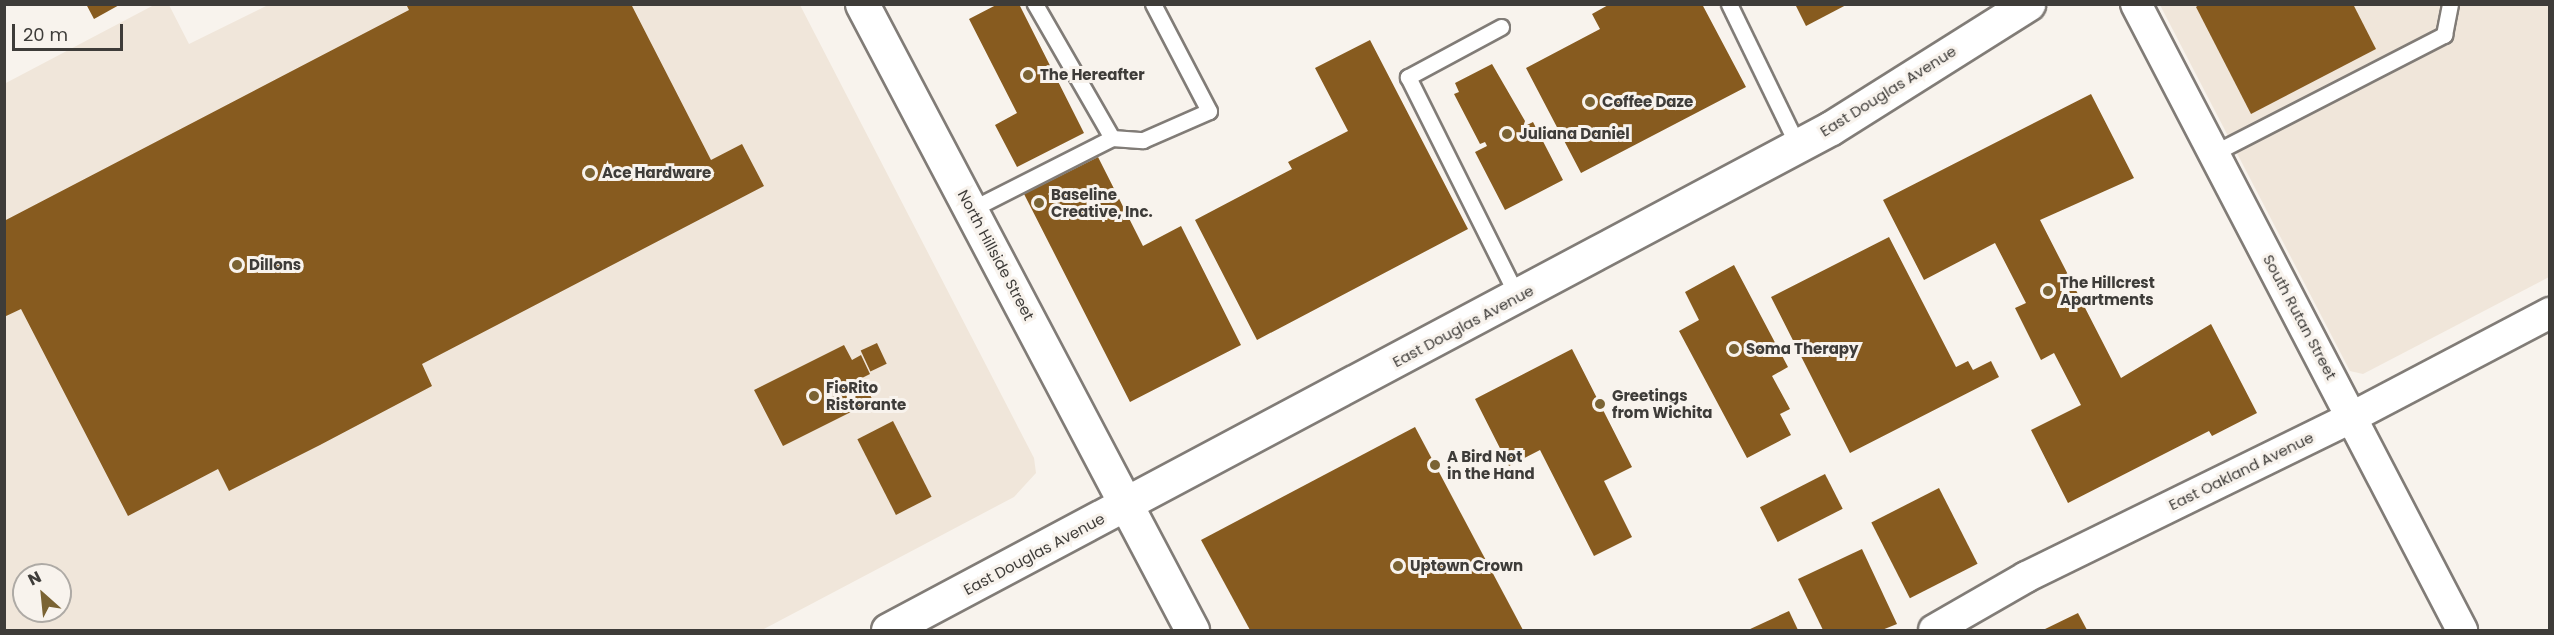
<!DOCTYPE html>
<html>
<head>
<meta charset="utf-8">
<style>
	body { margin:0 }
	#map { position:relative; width:2554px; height:635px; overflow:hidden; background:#f8f3ed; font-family:Poppins,sans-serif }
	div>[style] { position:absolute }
	.built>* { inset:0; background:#f0e6da }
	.building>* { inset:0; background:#875b1f; transform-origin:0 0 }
	.roads { filter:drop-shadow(2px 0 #817c77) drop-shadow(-2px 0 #817c77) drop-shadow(0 2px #817c77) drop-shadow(0 -2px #817c77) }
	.service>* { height:15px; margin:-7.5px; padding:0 7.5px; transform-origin:7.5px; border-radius:7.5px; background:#fff }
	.minor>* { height:30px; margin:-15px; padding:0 15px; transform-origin:15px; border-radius:15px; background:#fff }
	.secondary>* { height:33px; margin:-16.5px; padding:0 16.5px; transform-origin:16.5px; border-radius:16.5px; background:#fff }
	.dots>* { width:16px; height:16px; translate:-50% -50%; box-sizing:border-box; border:3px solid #f8f3ed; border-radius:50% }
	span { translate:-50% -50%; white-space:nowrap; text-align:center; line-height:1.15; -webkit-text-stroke:6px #f8f3ed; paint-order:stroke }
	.poi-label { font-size:15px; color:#3e3c39; font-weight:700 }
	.left { translate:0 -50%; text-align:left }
	.street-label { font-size:15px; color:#3e3c39 }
	.frame { position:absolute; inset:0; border:6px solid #3e3c39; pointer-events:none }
	.north { position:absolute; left:12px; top:563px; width:60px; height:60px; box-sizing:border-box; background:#f8f3ed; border:2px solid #aeaaa5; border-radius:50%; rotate:333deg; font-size:16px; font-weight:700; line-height:24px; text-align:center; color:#3e3c39 }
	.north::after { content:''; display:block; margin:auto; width:21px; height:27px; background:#7a6333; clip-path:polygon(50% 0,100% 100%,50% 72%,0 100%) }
	.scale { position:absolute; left:12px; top:24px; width:111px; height:27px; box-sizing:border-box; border:3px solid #3e3c39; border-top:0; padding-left:8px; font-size:18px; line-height:21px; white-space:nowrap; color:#3e3c39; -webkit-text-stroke:4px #f8f3ed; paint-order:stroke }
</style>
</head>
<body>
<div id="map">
	<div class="built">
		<i style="clip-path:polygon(evenodd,154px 5px,169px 5px,189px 44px,268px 5px,800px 5px,1034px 458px,1036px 473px,1014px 497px,762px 630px,5px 630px,4px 84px,154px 5px,24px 575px,60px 575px,60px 611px,24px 611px,24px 575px)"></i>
		<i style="clip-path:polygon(2160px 5px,2549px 5px,2549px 277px,2363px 374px,2350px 371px)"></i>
	</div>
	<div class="building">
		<i style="clip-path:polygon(86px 4px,121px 4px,94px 19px)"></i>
		<i style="clip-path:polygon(406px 4px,631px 4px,711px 160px,742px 144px,764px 186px,422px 364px,432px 386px,320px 445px,229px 491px,218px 469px,128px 516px,21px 309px,4px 317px,4px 221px,409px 10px)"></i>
		<i style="clip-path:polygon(998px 4px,1019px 4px,1084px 133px,1017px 167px,995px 125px,1017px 113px,969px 19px)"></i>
		<i style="clip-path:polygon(1610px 4px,1702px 4px,1746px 87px,1581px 173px,1526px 68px,1600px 29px,1592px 14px)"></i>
		<i style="clip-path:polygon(1795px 4px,1848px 4px,1806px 26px)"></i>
		<i style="clip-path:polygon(2200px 4px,2353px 4px,2376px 49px,2251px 114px,2196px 7px)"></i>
		<i style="clip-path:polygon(1370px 40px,1468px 229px,1257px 340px,1195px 220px,1292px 169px,1288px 162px,1348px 131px,1315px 68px)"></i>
		<i style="clip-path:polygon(1492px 64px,1525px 121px,1523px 127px,1533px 122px,1563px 180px,1505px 210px,1475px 152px,1487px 146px,1485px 142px,1480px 144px,1454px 94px,1459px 92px,1455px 83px)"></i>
		<i style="clip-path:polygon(2091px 94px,2134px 178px,2040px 220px,2121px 378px,2211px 324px,2257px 413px,2212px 436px,2209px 431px,2068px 503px,2031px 430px,2081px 405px,2054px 353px,2041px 360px,2015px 308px,2026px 303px,1995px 243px,1924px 280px,1883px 200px)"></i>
		<i style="clip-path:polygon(1098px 157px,1143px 246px,1181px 226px,1241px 345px,1130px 402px,1024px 194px)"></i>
		<i style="clip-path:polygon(1889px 237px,1956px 367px,1968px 361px,1973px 370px,1991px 361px,1999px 377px,1850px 453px,1771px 297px)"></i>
		<i style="clip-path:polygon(1734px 265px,1788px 367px,1772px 376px,1790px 409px,1780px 414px,1791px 435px,1747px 458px,1679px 331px,1699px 320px,1685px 292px)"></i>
		<i style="left:877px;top:343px;width:23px;height:18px;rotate:65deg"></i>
		<i style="clip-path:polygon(844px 345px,852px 360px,861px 355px,870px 374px,862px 378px,873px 401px,783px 446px,754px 390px)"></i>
		<i style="clip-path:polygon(1572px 349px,1632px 467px,1604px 481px,1632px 537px,1594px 556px,1540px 450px,1509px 466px,1475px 399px)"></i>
		<i style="left:893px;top:421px;width:85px;height:40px;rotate:63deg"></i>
		<i style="clip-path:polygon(1415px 427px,1523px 630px,1250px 630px,1201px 540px)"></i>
		<i style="left:1825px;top:474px;width:39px;height:73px;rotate:63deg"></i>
		<i style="left:1939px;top:488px;width:85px;height:76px;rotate:63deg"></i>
		<i style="clip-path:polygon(1862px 549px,1897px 624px,1882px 630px,1823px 630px,1798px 579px)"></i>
		<i style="clip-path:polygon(1789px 611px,1798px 630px,1748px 630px)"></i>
		<i style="clip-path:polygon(2078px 613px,2087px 630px,2043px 630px)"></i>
	</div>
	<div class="roads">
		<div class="service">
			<i style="left:1729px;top:4px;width:158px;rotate:64.1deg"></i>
			<i style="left:1501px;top:27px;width:106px;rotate:151.7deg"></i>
			<i style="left:1408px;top:77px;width:245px;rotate:63.5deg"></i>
			<i style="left:1112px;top:138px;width:31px;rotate:4deg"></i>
			<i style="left:1143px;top:140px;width:72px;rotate:-23.7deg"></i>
			<i style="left:1209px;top:111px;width:121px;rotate:-117.6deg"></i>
			<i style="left:2214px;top:153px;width:259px;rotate:-27.2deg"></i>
			<i style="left:2444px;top:35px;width:32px;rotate:-79deg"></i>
			<i style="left:972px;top:209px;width:157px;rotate:-26.9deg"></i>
			<i style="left:1112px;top:138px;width:155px;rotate:-119.9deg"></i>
		</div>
		<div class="minor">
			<i style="left:2136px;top:4px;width:706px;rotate:62.49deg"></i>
			<i style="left:1934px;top:630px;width:106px;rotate:-29.9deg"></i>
			<i style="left:2026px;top:577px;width:363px;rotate:-26.1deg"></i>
			<i style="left:2352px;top:417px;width:224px;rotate:-27.7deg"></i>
		</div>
		<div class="secondary">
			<i style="left:862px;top:4px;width:708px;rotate:62.2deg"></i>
			<i style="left:888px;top:630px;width:1068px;rotate:-28.03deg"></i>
			<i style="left:1831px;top:128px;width:233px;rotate:-32.2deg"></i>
		</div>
	</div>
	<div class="dots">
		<i style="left:1028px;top:75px;background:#7a6333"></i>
		<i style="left:1590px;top:102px;background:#7a6333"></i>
		<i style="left:1507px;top:134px;background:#7a6333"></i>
		<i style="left:590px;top:173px;background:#7a6333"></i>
		<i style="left:1039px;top:203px;background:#7a6333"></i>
		<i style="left:237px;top:265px;background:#7a6333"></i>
		<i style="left:2048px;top:291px;background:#7a6333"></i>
		<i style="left:1734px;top:349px;background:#7a6333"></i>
		<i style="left:814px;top:396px;background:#7a6333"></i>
		<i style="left:1600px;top:404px;background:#7a6333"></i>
		<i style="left:1435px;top:465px;background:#7a6333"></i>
		<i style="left:1398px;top:566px;background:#7a6333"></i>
	</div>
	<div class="poi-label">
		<span class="left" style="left:1040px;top:75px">The Hereafter</span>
		<span class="left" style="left:1602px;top:102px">Coffee Daze</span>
		<span class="left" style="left:1519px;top:134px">Juliana Daniel</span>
		<span class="left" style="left:602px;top:173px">Ace Hardware</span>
		<span class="left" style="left:1051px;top:203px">Baseline<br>Creative, Inc.</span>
		<span class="left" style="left:249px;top:265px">Dillons</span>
		<span class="left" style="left:2060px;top:291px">The Hillcrest<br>Apartments</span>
		<span class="left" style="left:1746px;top:349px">Soma Therapy</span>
		<span class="left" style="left:826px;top:396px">FioRito<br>Ristorante</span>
		<span class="left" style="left:1612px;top:404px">Greetings<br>from Wichita</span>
		<span class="left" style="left:1447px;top:465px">A Bird Not<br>in the Hand</span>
		<span class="left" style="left:1410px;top:566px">Uptown Crown</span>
	</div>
	<div class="street-label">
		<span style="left:1888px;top:91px;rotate:-32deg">East Douglas Avenue</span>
		<span style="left:996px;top:255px;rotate:62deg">North Hillside Street</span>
		<span style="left:2300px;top:317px;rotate:62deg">South Rutan Street</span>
		<span style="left:1463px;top:326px;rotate:-28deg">East Douglas Avenue</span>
		<span style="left:2241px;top:471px;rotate:-26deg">East Oakland Avenue</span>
		<span style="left:1034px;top:554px;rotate:-28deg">East Douglas Avenue</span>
	</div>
	<div class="frame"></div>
	<div class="north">N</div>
	<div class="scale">20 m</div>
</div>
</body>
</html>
